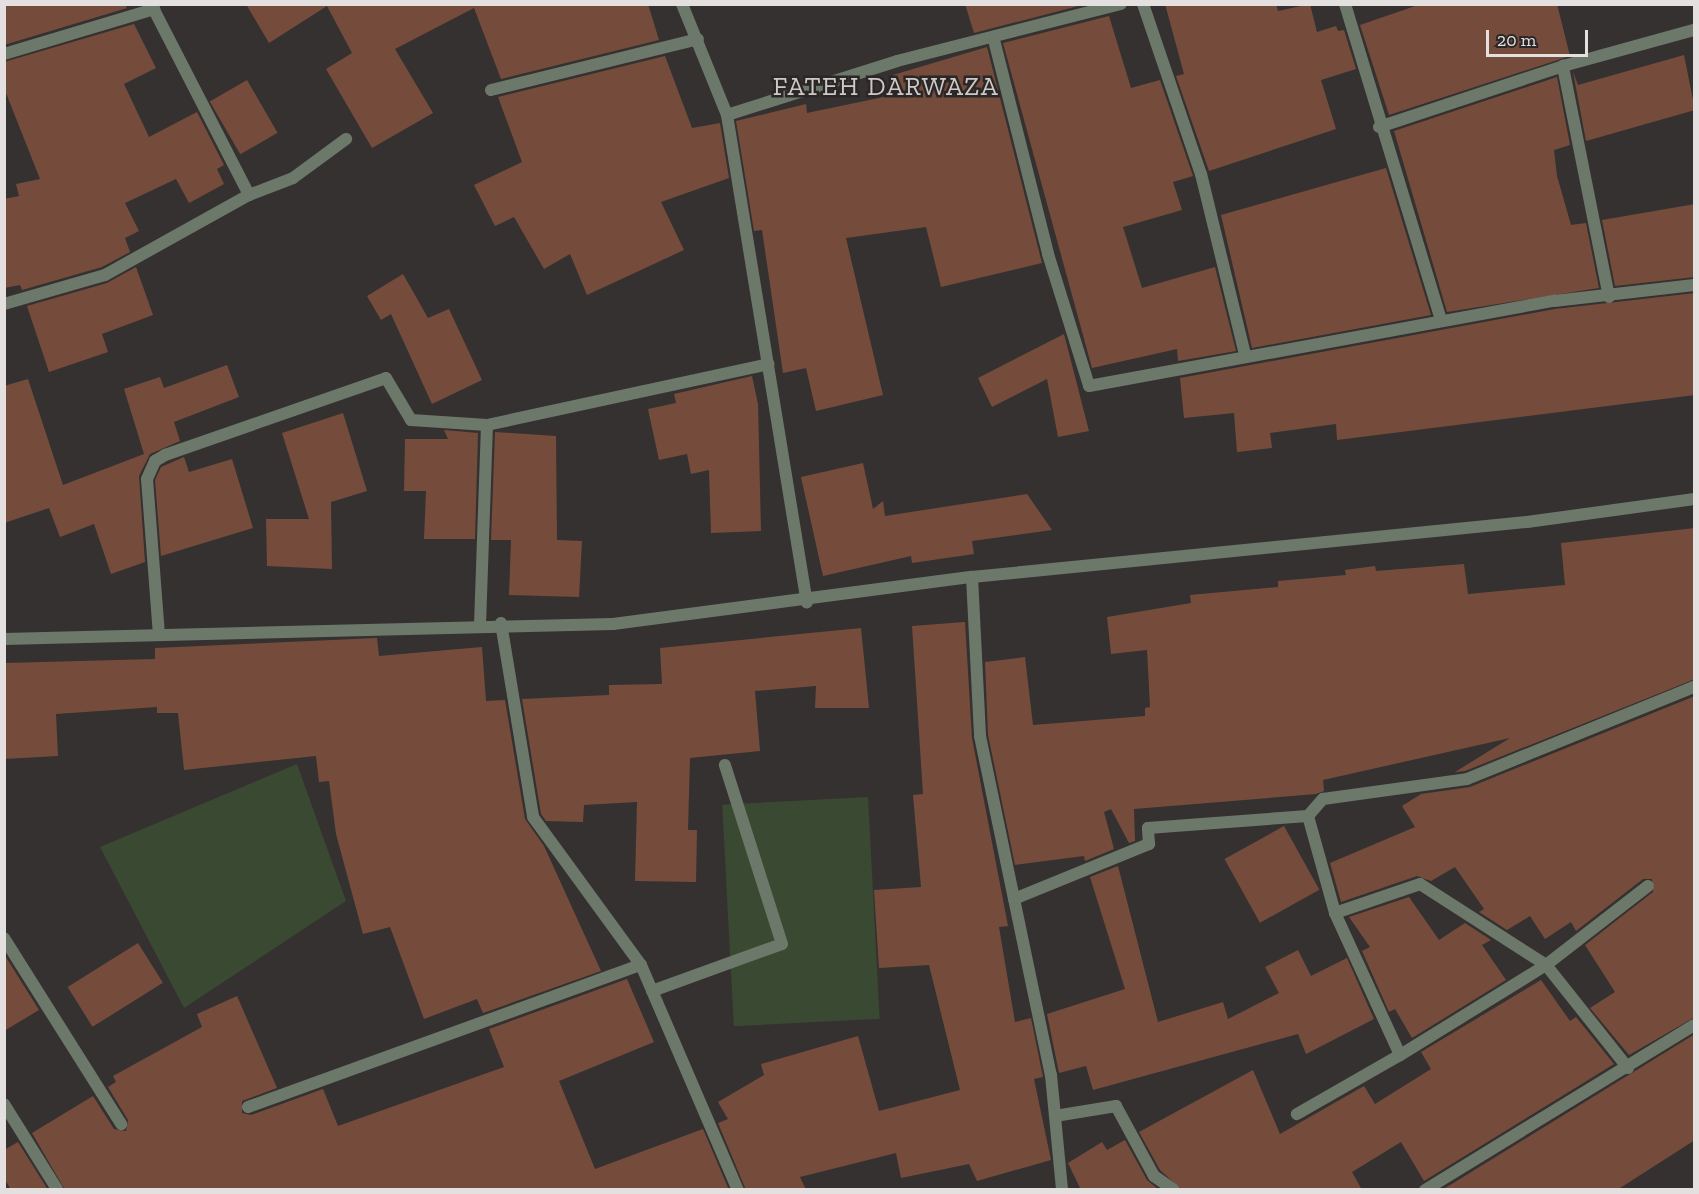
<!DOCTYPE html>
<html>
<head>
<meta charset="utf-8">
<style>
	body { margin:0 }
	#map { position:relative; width:1699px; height:1194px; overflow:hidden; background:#353130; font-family:"Zilla Slab",serif }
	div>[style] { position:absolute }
	.green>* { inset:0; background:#3a4932; transform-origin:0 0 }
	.building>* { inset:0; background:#754c3c; transform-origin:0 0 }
	.minor>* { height:12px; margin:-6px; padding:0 6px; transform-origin:6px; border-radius:6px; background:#6c796a }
	.tertiary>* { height:12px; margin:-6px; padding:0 6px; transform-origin:6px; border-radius:6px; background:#6c796a }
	span { translate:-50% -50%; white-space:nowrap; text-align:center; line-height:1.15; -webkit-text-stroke:5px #2b2726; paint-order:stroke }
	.neighbourhood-label { font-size:26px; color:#cec9c8; letter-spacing:1.5px }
	.frame { position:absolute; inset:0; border:6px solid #e3e0df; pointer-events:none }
	.scale { position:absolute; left:1486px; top:30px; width:102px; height:27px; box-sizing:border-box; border:3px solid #e3e0df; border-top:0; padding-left:8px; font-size:18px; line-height:21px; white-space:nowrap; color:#e3e0df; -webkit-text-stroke:4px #2b2726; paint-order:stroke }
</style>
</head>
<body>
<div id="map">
	<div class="green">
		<i style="clip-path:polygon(297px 764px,346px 901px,184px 1008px,100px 847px)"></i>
		<i style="left:868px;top:797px;width:222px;height:146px;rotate:87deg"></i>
	</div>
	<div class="building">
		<i style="clip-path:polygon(4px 4px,125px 4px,127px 8px,4px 45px)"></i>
		<i style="clip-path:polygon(246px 4px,648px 4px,659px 40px,501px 79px,474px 8px,395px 49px,433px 113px,372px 148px,326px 69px,352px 53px,327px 6px,269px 43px)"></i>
		<i style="clip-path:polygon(965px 4px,1086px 4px,974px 33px)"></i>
		<i style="clip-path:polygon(1165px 4px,1276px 4px,1278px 11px,1310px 4px,1317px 32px,1336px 26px,1338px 31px,1344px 30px,1356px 69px,1321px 80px,1336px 129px,1209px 171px,1176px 76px,1184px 74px)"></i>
		<i style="clip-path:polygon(1421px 4px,1557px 4px,1570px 56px,1389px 115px,1360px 25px)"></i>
		<i style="clip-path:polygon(1109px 16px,1131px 88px,1160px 80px,1193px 176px,1173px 182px,1182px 210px,1123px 227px,1142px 288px,1215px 267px,1236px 351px,1178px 361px,1177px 349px,1092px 368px,1003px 43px)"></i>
		<i style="clip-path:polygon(134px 24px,156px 68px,124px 84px,149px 137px,197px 112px,224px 165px,217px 169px,224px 184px,189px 203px,176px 179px,125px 203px,139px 231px,125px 238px,130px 252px,102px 267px,22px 290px,20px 285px,4px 288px,4px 199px,19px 196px,16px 184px,40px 179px,4px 88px,4px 62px)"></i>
		<i style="clip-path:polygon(987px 47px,1042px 263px,941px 287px,926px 227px,846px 238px,883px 395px,816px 411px,806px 368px,783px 373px,762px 230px,754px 231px,736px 121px,806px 104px,807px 113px,898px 94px,893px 75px)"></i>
		<i style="clip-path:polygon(1684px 55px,1695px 110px,1586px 141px,1573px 72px,1578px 85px)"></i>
		<i style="clip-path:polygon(665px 56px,692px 128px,720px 123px,729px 178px,661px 202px,684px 250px,587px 295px,570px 254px,544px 269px,514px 217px,495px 226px,474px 185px,522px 162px,498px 97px)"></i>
		<i style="clip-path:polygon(1557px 77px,1570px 145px,1554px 150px,1557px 176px,1571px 225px,1586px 223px,1599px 288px,1447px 312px,1394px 131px)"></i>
		<i style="left:247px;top:80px;width:61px;height:43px;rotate:60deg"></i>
		<i style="clip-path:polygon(1386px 168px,1431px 315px,1252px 348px,1221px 215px)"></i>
		<i style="clip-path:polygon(1695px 204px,1695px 277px,1615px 286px,1602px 220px)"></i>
		<i style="clip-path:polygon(136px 267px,153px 315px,102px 334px,108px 352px,49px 372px,27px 306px,107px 283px)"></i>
		<i style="clip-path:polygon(403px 274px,428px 318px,449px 309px,482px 380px,432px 404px,391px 314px,381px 320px,367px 296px)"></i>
		<i style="clip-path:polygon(1695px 293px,1695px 395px,1337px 440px,1336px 424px,1270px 433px,1272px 448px,1237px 452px,1234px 413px,1184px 418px,1180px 378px,1555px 309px)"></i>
		<i style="clip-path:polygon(1064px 334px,1089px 431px,1058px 437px,1047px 379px,992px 407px,978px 378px)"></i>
		<i style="clip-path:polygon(227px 365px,239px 397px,174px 422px,180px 441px,150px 454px,139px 476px,145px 562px,111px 574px,94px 524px,60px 537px,49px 508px,4px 523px,4px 386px,28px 379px,63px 485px,144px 454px,124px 389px,160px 377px,164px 388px)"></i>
		<i style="clip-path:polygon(752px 376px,758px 404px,761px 531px,711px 533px,709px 470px,691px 474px,687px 454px,659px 460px,648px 409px,676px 403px,674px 394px)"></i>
		<i style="clip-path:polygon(343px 413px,367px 491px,331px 502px,332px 569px,267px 566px,266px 519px,309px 519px,282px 433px)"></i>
		<i style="clip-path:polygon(444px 430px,478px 433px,475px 539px,424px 539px,426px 491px,404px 491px,405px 439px,448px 439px)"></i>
		<i style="clip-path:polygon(495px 432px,556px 436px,557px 540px,582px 541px,579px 597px,509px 595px,511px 540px,491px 540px)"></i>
		<i style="clip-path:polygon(184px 457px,189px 472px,232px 459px,253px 528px,161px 556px,155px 480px,161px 467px)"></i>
		<i style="clip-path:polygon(863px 463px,873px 509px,883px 501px,885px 516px,1027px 494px,1052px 530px,972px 541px,974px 554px,912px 563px,911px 556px,823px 576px,801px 477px)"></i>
		<i style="clip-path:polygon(1695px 528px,1695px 679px,1465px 771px,1455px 772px,1510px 738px,1323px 780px,1324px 791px,1316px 794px,1134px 809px,1135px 841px,1129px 843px,1111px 809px,1104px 812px,1114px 849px,1085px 861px,1084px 856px,1015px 865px,988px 735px,985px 662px,1025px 657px,1033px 725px,1145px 716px,1145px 708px,1150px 707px,1147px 650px,1111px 654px,1107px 617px,1191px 603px,1190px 595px,1278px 587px,1278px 581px,1346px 575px,1345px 570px,1375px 566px,1376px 571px,1464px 564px,1468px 594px,1565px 585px,1561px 543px)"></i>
		<i style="clip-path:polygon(965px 622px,972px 738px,1008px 926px,999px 927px,1015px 1022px,1031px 1018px,1043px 1077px,1034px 1079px,1051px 1160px,977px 1181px,969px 1164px,901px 1178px,896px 1153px,800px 1177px,806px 1190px,746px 1190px,718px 1123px,728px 1119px,718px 1102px,764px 1075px,761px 1064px,858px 1036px,879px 1111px,960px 1090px,929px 965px,879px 968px,874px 890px,921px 887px,913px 795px,923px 794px,912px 626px)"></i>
		<i style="clip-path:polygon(861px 628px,869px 708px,815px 708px,816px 686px,755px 691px,760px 751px,690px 758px,688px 830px,697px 830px,696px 882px,635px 881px,637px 802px,584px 805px,583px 822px,546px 821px,541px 814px,522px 699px,609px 695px,609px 685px,662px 684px,660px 648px)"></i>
		<i style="clip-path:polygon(377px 638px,379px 656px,482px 647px,486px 701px,505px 700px,525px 819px,544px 846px,601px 971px,483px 1013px,477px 999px,424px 1019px,390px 927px,363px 934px,336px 834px,329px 781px,319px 782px,316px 756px,184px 770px,178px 713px,157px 713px,157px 707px,56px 714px,58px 756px,4px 759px,4px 663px,155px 659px,155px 648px)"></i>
		<i style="clip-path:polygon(1695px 696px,1695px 1017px,1629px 1055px,1590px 1008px,1615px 992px,1585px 945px,1653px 892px,1652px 879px,1643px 879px,1576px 931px,1571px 922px,1545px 939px,1530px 916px,1507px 930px,1479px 912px,1484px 909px,1455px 867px,1431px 881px,1417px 876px,1341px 902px,1330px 863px,1415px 827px,1402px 806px,1421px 794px,1470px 787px)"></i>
		<i style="left:1284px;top:826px;width:73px;height:68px;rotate:61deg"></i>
		<i style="clip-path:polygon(1118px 866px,1158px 1022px,1223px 1002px,1228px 1019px,1279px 993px,1265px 967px,1298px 950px,1311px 976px,1347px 958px,1374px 1019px,1306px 1054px,1298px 1034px,1093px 1090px,1086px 1066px,1059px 1073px,1047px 1014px,1125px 989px,1090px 877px)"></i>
		<i style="clip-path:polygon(1409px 897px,1439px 940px,1465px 923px,1491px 940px,1482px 945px,1506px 980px,1412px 1038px,1395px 1009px,1389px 1012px,1362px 951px,1370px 947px,1349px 917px)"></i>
		<i style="left:138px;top:943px;width:47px;height:83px;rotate:58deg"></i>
		<i style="clip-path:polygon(4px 954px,39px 1010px,4px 1031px)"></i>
		<i style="clip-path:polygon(627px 979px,654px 1042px,559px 1081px,595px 1169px,703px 1129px,729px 1190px,65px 1190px,32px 1133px,93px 1096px,114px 1129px,126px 1131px,128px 1120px,108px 1087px,116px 1082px,113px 1076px,202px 1027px,197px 1014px,237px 996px,277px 1088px,242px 1101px,242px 1113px,251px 1115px,323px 1089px,338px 1126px,504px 1067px,489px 1029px)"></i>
		<i style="clip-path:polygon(1541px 980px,1570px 1021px,1576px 1017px,1614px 1064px,1424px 1181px,1401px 1142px,1352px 1172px,1362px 1190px,1182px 1190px,1160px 1170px,1139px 1132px,1253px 1070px,1280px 1134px,1364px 1086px,1375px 1104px,1431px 1069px,1421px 1052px)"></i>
		<i style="clip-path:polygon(1695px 1034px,1695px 1140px,1617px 1190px,1442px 1190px)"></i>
		<i style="clip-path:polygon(1125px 1140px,1147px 1180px,1159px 1190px,1081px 1190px,1068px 1163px,1102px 1142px,1107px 1150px)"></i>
		<i style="clip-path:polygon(18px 1142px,48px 1190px,11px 1190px,4px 1178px,4px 1150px)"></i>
	</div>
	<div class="minor">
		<i style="left:151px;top:4px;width:215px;rotate:62.8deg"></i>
		<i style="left:1143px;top:4px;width:180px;rotate:71.2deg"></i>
		<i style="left:1201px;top:174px;width:185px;rotate:76.3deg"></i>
		<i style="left:1345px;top:4px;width:330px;rotate:73.1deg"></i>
		<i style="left:994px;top:40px;width:221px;rotate:75.8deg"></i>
		<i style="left:1048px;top:254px;width:138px;rotate:72.7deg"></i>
		<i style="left:1089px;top:386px;width:473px;rotate:-10.4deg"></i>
		<i style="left:1554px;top:301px;width:141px;rotate:-6.5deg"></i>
		<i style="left:4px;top:54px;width:157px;rotate:-16.7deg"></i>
		<i style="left:491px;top:90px;width:213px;rotate:-13.8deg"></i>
		<i style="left:727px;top:115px;width:178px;rotate:-17.6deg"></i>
		<i style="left:897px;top:61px;width:231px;rotate:-14.3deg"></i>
		<i style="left:1379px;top:127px;width:194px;rotate:-18.3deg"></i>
		<i style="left:1609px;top:297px;width:236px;rotate:-101.3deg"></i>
		<i style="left:1563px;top:66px;width:136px;rotate:-15.4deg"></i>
		<i style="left:4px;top:304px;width:105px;rotate:-16deg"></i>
		<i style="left:105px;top:275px;width:165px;rotate:-29.1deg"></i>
		<i style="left:249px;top:195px;width:47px;rotate:-21.1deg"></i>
		<i style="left:293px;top:178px;width:66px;rotate:-36.3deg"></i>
		<i style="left:972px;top:577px;width:159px;rotate:87.1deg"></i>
		<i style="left:980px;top:736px;width:346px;rotate:78.2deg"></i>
		<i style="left:1051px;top:1075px;width:116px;rotate:84.5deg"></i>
		<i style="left:501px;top:623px;width:197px;rotate:80.6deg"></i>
		<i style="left:533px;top:817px;width:183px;rotate:53.9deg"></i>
		<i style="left:641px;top:965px;width:245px;rotate:66.7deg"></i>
		<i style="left:480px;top:625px;width:200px;rotate:-88deg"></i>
		<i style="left:159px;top:635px;width:156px;rotate:-94.4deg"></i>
		<i style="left:147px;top:479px;width:20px;rotate:-66deg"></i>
		<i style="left:155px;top:461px;width:12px;rotate:-31deg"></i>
		<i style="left:165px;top:455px;width:234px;rotate:-19.2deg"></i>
		<i style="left:386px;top:378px;width:49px;rotate:59.2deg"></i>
		<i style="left:411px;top:420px;width:76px;rotate:3.8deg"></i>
		<i style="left:487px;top:425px;width:288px;rotate:-12.2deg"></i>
		<i style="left:1308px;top:816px;width:23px;rotate:-49deg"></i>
		<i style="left:1323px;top:799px;width:145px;rotate:-7.9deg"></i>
		<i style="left:1467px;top:779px;width:245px;rotate:-22.1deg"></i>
		<i style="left:1014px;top:899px;width:146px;rotate:-22.2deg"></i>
		<i style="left:1149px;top:844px;width:16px;rotate:-94deg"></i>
		<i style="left:1148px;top:828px;width:160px;rotate:-4.3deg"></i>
		<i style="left:1308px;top:816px;width:101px;rotate:74.4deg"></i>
		<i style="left:1335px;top:913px;width:156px;rotate:65.4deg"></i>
		<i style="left:1400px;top:1055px;width:119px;rotate:150.2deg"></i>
		<i style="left:1335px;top:913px;width:90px;rotate:-18.8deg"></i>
		<i style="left:1420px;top:884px;width:150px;rotate:32.7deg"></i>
		<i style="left:1546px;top:965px;width:172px;rotate:148.3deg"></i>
		<i style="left:4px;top:938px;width:220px;rotate:57.8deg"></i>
		<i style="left:652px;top:991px;width:138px;rotate:-19.9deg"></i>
		<i style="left:782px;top:944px;width:188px;rotate:-107.7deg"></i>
		<i style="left:1628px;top:1068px;width:132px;rotate:-128.5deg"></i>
		<i style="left:1546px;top:965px;width:129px;rotate:-37.8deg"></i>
		<i style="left:4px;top:1104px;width:100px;rotate:58.1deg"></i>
		<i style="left:248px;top:1107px;width:418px;rotate:-19.9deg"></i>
		<i style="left:1055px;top:1116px;width:62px;rotate:-9.3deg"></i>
		<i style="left:1116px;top:1106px;width:80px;rotate:61.5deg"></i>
		<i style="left:1154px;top:1176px;width:24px;rotate:35deg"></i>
		<i style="left:1425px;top:1190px;width:316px;rotate:-31.5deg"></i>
	</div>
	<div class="tertiary">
		<i style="left:682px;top:4px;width:120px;rotate:67.9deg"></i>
		<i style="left:727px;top:115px;width:494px;rotate:80.7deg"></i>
		<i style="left:4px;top:639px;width:609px;rotate:-1.41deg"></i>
		<i style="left:613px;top:624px;width:362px;rotate:-7.5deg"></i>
		<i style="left:972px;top:577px;width:558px;rotate:-5.66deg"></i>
		<i style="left:1527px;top:522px;width:169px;rotate:-7.8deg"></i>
	</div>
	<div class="neighbourhood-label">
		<span style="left:886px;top:87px">FATEH DARWAZA</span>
	</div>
	<div class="frame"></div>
	<div class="scale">20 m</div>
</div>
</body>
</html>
